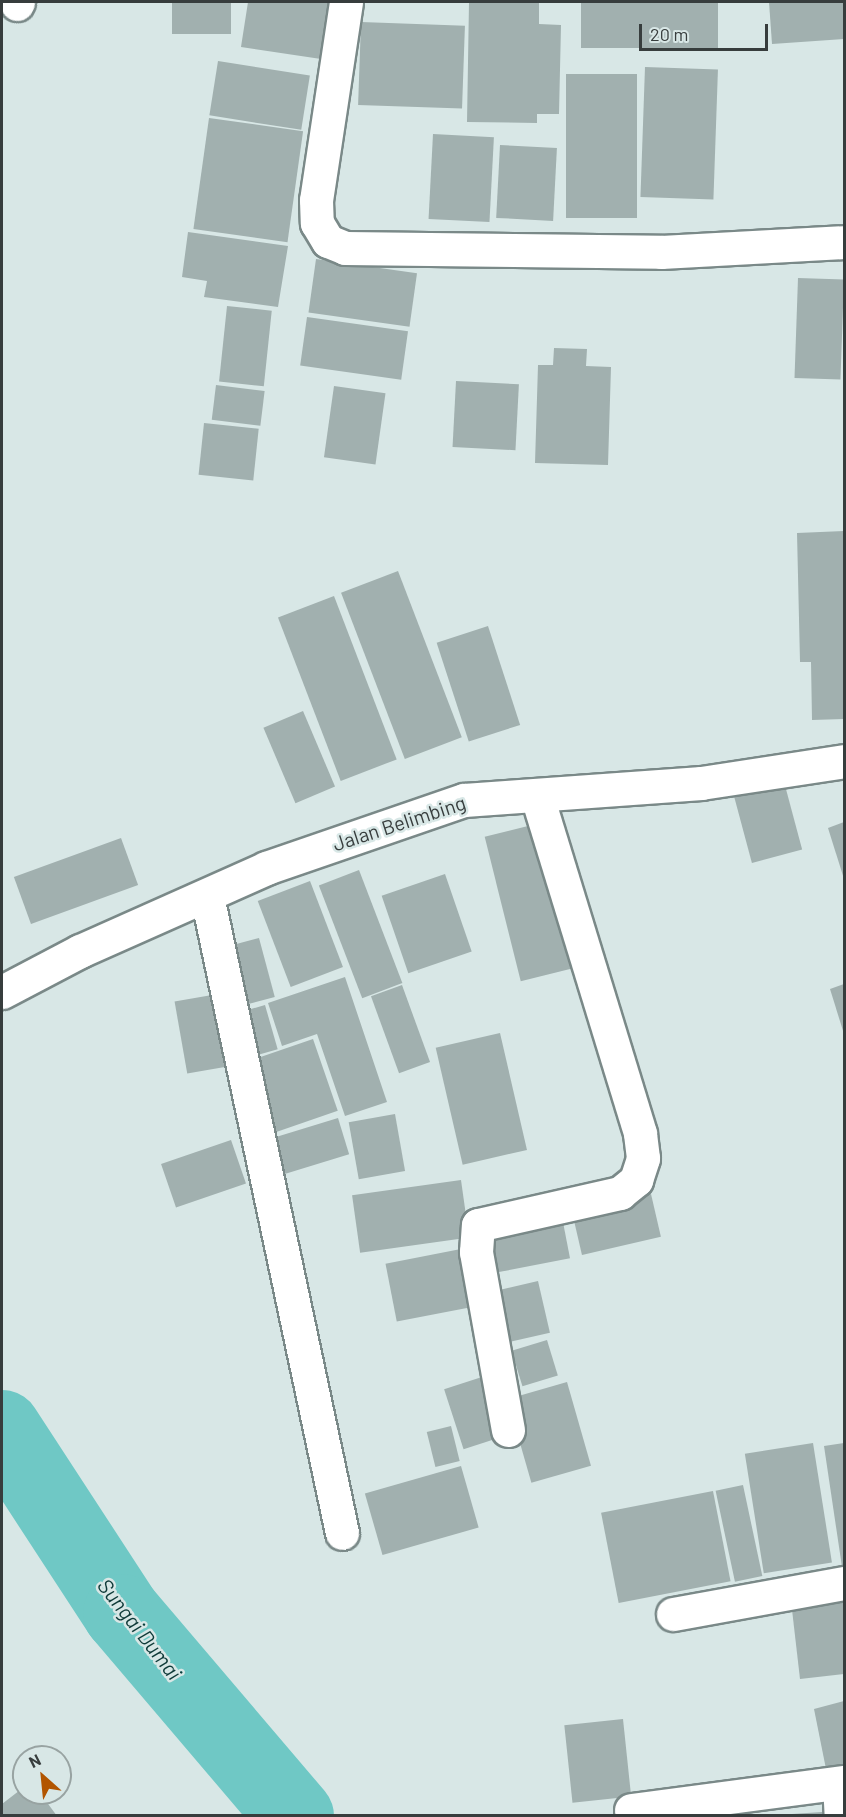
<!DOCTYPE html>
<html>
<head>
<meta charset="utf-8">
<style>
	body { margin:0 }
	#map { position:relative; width:846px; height:1817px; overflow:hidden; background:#d8e7e6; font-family:Barlow,sans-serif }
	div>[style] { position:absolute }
	.river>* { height:78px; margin:-39px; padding:0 39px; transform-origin:39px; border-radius:39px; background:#6fc8c5 }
	.building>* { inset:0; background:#a1b0af; transform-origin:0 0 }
	.roads { filter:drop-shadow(2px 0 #7a8988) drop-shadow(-2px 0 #7a8988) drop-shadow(0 2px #7a8988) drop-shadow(0 -2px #7a8988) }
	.minor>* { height:33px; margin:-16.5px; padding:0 16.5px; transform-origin:16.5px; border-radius:16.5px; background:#fff }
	span { translate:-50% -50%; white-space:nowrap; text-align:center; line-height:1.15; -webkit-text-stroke:5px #d8e7e6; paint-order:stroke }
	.street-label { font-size:20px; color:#373d3d }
	.water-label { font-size:21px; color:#0e3a38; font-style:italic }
	.frame { position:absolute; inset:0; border:3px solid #373d3d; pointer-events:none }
	.north { position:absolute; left:12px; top:1745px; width:60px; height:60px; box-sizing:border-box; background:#d8e7e6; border:2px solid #98a3a2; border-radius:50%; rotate:333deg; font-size:16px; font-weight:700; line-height:24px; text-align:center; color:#373d3d }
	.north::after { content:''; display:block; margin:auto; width:21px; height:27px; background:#b25500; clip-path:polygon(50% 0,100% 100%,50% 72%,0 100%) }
	.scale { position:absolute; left:639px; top:24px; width:129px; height:27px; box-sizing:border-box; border:3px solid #373d3d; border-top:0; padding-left:8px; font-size:18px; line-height:21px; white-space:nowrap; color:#373d3d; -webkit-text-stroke:4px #d8e7e6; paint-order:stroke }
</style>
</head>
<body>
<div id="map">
	<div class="river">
		<i style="left:2px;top:1429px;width:220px;rotate:56.9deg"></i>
		<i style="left:122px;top:1613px;width:267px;rotate:49.6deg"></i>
	</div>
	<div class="building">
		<i style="left:172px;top:2px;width:59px;height:32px"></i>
		<i style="clip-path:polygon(248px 2px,331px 2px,321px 59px,241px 47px)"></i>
		<i style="clip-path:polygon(469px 2px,539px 2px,539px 24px,561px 25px,559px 114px,537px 114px,537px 123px,467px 122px)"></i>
		<i style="left:581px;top:2px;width:137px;height:46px"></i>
		<i style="clip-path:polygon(769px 2px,844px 2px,844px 39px,772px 44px)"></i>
		<i style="left:361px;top:22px;width:104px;height:83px;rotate:2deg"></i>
		<i style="left:218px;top:61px;width:93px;height:55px;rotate:9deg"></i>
		<i style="left:645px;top:67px;width:73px;height:130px;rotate:2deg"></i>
		<i style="left:566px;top:74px;width:71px;height:144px"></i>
		<i style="left:209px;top:118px;width:95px;height:112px;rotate:8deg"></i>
		<i style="left:433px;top:134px;width:61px;height:85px;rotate:3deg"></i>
		<i style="left:500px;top:145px;width:57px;height:73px;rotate:3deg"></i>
		<i style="clip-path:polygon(188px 232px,288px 246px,278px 307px,204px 297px,207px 281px,182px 277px)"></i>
		<i style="left:316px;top:259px;width:102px;height:54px;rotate:8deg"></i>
		<i style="left:798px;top:278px;width:46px;height:100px;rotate:2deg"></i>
		<i style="left:227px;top:306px;width:45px;height:76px;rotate:6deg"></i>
		<i style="left:307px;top:317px;width:102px;height:49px;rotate:8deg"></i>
		<i style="clip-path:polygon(554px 348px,587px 349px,586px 366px,611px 367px,608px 465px,535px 463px,538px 365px,553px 365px)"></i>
		<i style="left:456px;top:381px;width:63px;height:66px;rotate:3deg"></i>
		<i style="left:216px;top:385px;width:49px;height:35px;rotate:7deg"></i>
		<i style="left:334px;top:386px;width:52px;height:72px;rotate:8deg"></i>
		<i style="left:204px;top:423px;width:55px;height:52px;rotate:6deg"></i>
		<i style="clip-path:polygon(844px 531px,844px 719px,812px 720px,811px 662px,800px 662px,797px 533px)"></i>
		<i style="left:398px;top:571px;width:178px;height:61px;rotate:69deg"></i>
		<i style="left:334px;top:596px;width:175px;height:60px;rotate:69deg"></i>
		<i style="left:488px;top:626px;width:104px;height:54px;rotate:72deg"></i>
		<i style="left:303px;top:711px;width:82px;height:43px;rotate:67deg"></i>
		<i style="left:783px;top:778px;width:74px;height:52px;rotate:75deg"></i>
		<i style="clip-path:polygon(844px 822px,844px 879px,828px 828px)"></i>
		<i style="left:540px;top:823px;width:149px;height:57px;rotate:76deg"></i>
		<i style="left:121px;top:838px;width:50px;height:114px;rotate:70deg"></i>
		<i style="left:359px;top:870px;width:121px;height:43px;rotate:69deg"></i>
		<i style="left:445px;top:874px;width:82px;height:67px;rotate:71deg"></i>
		<i style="left:310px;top:881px;width:92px;height:56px;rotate:69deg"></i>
		<i style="left:259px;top:938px;width:61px;height:37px;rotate:75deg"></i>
		<i style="clip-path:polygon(345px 977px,387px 1102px,345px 1116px,317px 1034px,282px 1046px,268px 1003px)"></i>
		<i style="clip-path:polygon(844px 984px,844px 1034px,830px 989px)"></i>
		<i style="left:402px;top:985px;width:82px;height:33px;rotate:70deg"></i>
		<i style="left:212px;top:995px;width:73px;height:38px;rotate:80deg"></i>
		<i style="left:265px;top:1005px;width:46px;height:26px;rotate:74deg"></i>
		<i style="left:500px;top:1033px;width:120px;height:66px;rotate:77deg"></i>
		<i style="left:313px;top:1039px;width:76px;height:65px;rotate:71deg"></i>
		<i style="left:395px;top:1114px;width:58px;height:47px;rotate:80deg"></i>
		<i style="left:338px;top:1118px;width:38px;height:75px;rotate:73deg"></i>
		<i style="left:231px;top:1140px;width:46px;height:74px;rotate:71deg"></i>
		<i style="left:461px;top:1180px;width:58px;height:110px;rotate:82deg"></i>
		<i style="left:651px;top:1194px;width:44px;height:81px;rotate:77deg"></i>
		<i style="left:562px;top:1217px;width:42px;height:75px;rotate:79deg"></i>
		<i style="left:466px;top:1248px;width:59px;height:82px;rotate:79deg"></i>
		<i style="left:538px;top:1281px;width:53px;height:54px;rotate:77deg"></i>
		<i style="left:547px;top:1340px;width:37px;height:37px;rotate:73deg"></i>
		<i style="left:485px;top:1376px;width:63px;height:43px;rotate:72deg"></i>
		<i style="left:567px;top:1382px;width:87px;height:62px;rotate:74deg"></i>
		<i style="left:451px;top:1426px;width:36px;height:25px;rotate:76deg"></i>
		<i style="left:813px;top:1443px;width:121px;height:69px;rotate:81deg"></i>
		<i style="clip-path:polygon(844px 1443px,844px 1566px,842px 1567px,824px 1446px)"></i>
		<i style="left:461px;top:1466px;width:64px;height:100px;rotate:74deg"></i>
		<i style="left:743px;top:1485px;width:93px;height:28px;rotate:78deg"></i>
		<i style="left:713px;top:1491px;width:92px;height:114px;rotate:79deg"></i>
		<i style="clip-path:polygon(844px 1595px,844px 1674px,800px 1679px,791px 1601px)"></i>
		<i style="clip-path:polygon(844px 1701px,844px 1776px,828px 1779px,814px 1709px)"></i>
		<i style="left:623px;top:1719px;width:78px;height:59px;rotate:84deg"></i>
		<i style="clip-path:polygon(24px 1787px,24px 1793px,40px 1793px,57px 1816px,2px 1816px,2px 1804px)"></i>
		<i style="clip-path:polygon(822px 1812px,823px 1816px,792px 1816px,792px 1814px)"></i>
	</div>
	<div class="roads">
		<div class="minor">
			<i style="left:346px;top:2px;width:200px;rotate:98.6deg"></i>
			<i style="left:316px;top:200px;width:23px;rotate:88deg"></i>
			<i style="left:317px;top:223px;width:21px;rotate:59deg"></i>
			<i style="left:328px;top:241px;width:18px;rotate:22deg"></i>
			<i style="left:345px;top:248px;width:316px;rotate:0.7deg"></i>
			<i style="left:661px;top:252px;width:183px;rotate:-3.1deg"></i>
			<i style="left:17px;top:4px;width:2px;rotate:-63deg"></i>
			<i style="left:207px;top:896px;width:651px;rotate:78.03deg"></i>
			<i style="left:2px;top:992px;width:88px;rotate:-27.7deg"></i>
			<i style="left:80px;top:951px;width:204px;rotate:-24deg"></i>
			<i style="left:266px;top:868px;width:209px;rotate:-19deg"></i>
			<i style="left:464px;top:800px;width:238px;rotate:-4.1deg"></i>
			<i style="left:701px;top:783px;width:145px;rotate:-8.7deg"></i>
			<i style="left:508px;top:1430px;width:181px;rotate:-100.2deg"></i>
			<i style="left:476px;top:1252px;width:27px;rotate:-86deg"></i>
			<i style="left:478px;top:1225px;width:146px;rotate:-12.7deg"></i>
			<i style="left:620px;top:1193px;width:21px;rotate:-39deg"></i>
			<i style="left:636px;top:1180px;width:23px;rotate:-72deg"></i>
			<i style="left:643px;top:1158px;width:25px;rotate:-97deg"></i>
			<i style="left:640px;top:1133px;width:352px;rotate:-107deg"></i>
			<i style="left:673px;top:1614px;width:174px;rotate:-10.3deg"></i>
			<i style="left:839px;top:1783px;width:33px;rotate:87deg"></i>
			<i style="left:631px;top:1810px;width:215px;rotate:-7.5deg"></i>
		</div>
	</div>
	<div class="street-label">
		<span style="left:399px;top:823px;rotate:-18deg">Jalan Belimbing</span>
	</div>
	<div class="water-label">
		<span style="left:140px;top:1629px;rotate:52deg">Sungai Dumai</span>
	</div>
	<div class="frame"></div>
	<div class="north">N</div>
	<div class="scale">20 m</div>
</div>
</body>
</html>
